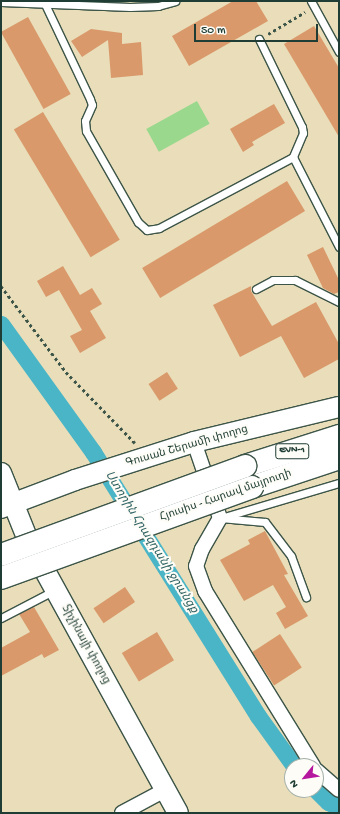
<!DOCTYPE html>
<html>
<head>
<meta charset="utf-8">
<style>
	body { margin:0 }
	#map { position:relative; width:340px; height:814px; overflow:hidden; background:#e9deb9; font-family:"Gochi Hand","Noto Sans Armenian",sans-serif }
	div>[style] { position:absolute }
	.green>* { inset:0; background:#99d88d; transform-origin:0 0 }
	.canal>* { height:17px; margin:-8.5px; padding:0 8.5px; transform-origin:8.5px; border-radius:8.5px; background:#4ab5c6 }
	.building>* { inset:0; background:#d9996b; transform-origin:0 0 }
	.path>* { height:2.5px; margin-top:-1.25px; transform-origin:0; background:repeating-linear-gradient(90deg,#3d5548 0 3px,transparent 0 6px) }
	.roads { filter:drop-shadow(1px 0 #3d5548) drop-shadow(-1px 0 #3d5548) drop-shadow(0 1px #3d5548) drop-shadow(0 -1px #3d5548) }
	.lane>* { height:7px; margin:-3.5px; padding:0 3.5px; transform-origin:3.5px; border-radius:3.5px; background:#fff }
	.street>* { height:14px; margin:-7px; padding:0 7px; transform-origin:7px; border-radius:7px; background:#fff }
	.secondary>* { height:20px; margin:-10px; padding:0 10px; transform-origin:10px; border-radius:10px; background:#fff }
	.highway>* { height:22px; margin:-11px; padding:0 11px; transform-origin:11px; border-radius:11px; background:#fff }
	.bridges { filter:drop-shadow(1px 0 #3d5548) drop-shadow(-1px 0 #3d5548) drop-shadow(0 1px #3d5548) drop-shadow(0 -1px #3d5548) }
	.highway-bridge>* { height:22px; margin:-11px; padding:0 11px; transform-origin:11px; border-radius:11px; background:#fff }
	span { translate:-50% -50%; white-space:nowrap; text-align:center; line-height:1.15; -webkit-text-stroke:4px #fdfcf7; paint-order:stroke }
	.shield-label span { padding:1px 3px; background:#fdfcf7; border:1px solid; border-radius:3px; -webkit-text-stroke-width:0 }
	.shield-label { font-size:10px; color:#1f3d34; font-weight:700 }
	.street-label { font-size:11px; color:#1f3d34 }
	.water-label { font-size:12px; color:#2c6160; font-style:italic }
	.frame { position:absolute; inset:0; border:2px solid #1f3d34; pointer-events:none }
	.north { position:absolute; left:284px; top:758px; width:40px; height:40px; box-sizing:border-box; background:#fdfcf7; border:1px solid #a4b0a9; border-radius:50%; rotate:240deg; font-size:11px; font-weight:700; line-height:16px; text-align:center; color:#1f3d34 }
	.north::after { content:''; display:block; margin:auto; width:14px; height:18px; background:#b5179e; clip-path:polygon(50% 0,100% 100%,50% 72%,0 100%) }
	.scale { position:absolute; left:194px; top:24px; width:124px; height:18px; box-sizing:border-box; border:2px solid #1f3d34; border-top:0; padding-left:5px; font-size:12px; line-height:14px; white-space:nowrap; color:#1f3d34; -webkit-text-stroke:3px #fdfcf7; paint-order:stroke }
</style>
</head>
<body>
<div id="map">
	<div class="green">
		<i style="left:197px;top:101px;width:26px;height:58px;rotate:61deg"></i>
	</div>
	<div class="canal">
		<i style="left:1px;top:324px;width:158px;rotate:54.3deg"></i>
		<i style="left:93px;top:452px;width:311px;rotate:58deg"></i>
		<i style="left:258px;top:716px;width:62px;rotate:54.2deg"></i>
		<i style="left:316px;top:790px;width:17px;rotate:45deg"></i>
		<i style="left:328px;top:802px;width:12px;rotate:24deg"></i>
	</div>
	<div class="building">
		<i style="clip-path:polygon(233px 1px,256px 1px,268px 21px,189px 66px,172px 36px)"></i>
		<i style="left:28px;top:17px;width:88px;height:31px;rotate:61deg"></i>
		<i style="clip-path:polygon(314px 26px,339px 68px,339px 137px,284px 44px)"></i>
		<i style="clip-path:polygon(91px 29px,122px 33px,122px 44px,141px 42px,143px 75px,111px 78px,108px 40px,82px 57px,71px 41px)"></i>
		<i style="clip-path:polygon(274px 104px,285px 123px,252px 142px,254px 145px,243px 152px,230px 129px)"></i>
		<i style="left:43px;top:112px;width:149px;height:34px;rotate:59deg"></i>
		<i style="left:287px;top:181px;width:35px;height:169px;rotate:59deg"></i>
		<i style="clip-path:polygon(323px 247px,339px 280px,339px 292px,334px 294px,323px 288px,307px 255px)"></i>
		<i style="clip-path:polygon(63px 266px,80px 295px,92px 288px,102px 304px,90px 311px,106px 338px,80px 353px,70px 336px,82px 330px,59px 290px,46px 297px,37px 281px)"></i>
		<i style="clip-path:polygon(251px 286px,251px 291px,272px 326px,316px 302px,339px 344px,339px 359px,304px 378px,281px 336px,240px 357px,213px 305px)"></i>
		<i style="left:167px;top:372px;width:20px;height:22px;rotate:57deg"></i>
		<i style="clip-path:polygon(265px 531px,288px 574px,284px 575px,308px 616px,285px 629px,276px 613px,286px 607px,273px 585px,244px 601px,220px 560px,250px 544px,248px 540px)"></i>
		<i style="left:125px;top:587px;width:18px;height:38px;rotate:56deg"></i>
		<i style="clip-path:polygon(34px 607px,59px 650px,44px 658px,42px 654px,1px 676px,1px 648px,30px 632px,19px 614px)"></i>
		<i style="left:157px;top:632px;width:33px;height:41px;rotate:59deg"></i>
		<i style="left:280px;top:634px;width:40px;height:33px;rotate:57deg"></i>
	</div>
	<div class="path">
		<i style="left:268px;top:34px;width:43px;rotate:-30.7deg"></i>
		<i style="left:1px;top:286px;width:108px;rotate:52.9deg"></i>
		<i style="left:66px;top:372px;width:99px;rotate:45.8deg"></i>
	</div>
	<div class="roads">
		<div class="lane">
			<i style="left:311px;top:1px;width:58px;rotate:61.2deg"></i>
			<i style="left:1px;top:2px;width:129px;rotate:2.2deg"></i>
			<i style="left:130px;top:7px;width:28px;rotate:-2deg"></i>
			<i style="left:158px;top:6px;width:18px;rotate:-16deg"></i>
			<i style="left:44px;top:2px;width:107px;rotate:64.6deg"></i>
			<i style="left:90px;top:99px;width:6px;rotate:72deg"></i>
			<i style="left:92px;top:105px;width:17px;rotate:114deg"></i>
			<i style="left:85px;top:121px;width:10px;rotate:84deg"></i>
			<i style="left:86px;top:131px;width:105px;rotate:60.3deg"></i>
			<i style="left:138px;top:222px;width:12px;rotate:42deg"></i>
			<i style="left:147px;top:230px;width:12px;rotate:-9deg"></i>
			<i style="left:159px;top:228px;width:152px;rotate:-27.9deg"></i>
			<i style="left:293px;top:157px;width:101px;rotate:62.9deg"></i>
			<i style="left:259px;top:39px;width:98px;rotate:64deg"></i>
			<i style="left:302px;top:127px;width:6px;rotate:81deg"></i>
			<i style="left:303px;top:133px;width:26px;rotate:113deg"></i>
			<i style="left:256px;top:289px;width:19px;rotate:-28deg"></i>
			<i style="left:273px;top:280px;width:22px"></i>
			<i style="left:295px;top:280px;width:49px;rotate:26.6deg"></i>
			<i style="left:224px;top:517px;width:120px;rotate:-16.5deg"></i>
			<i style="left:220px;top:518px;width:45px;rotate:5.1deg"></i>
			<i style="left:265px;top:522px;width:43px;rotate:52.6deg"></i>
			<i style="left:291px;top:556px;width:44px;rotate:69.9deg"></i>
			<i style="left:1px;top:618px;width:61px;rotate:-27.4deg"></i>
		</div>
		<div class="street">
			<i style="left:194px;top:442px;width:80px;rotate:71.1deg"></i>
			<i style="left:220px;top:518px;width:36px;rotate:120deg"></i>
			<i style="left:202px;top:549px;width:18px;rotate:109deg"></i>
			<i style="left:196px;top:566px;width:27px;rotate:70deg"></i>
			<i style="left:205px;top:591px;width:206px;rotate:58.3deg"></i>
			<i style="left:316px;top:770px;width:30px;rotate:41deg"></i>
			<i style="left:122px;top:813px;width:49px;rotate:-28.1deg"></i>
		</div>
		<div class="secondary">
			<i style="left:1px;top:473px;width:72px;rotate:68.1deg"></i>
			<i style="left:28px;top:540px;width:311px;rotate:61.2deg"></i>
			<i style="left:1px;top:508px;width:79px;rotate:-20.7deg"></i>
			<i style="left:75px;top:480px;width:125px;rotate:-17.7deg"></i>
			<i style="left:194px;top:442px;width:149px;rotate:-13.6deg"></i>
		</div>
		<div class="highway">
			<i style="left:245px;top:466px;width:99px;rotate:-17.7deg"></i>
			<i style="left:252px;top:487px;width:92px;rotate:-18.4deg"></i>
		</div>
	</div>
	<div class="bridges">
		<div class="highway-bridge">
			<i style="left:1px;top:555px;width:260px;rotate:-20deg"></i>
			<i style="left:1px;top:578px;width:267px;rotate:-19.9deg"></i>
		</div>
	</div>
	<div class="shield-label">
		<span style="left:292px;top:451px">EVN-1</span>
	</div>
	<div class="street-label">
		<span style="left:187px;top:447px;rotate:-16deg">Գուսան Շերամի փողոց</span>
		<span style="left:226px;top:496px;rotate:-19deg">Հյուսիս - Հարավ մայրուղի</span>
		<span style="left:85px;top:645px;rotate:61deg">Տիչինայի փողոց</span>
	</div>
	<div class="water-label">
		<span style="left:150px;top:543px;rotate:58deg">Ստորին Հրազդանի ջրանցք</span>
	</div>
	<div class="frame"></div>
	<div class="north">N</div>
	<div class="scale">50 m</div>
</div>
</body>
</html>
